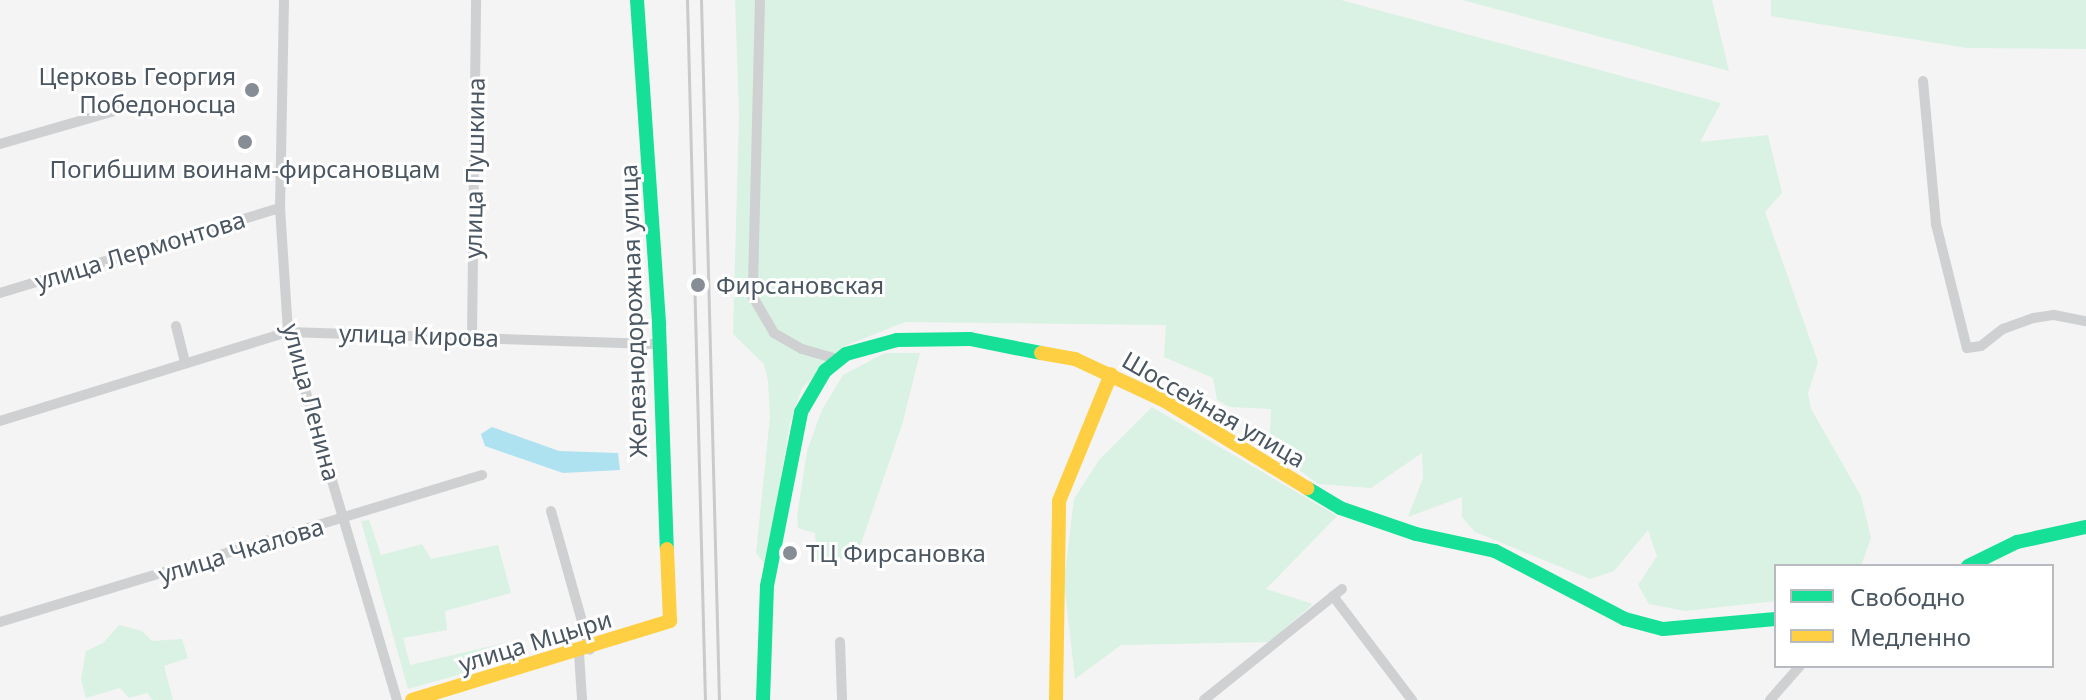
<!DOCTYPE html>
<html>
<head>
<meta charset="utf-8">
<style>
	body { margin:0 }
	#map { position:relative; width:2086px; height:700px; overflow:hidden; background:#f4f4f4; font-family:"Noto Sans",sans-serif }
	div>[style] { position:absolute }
	.green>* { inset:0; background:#d9f2e3 }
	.water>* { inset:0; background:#aee2f0 }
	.street>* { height:10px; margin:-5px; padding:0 5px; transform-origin:5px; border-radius:5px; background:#ced0d2 }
	.fast>* { height:14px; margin:-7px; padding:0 7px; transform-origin:7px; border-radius:7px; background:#16e098 }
	.slow>* { height:14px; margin:-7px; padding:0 7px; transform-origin:7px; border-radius:7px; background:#ffcf43 }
	.rail>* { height:3px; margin:-1.5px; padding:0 1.5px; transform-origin:1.5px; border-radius:1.5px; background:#c9cacc }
	.dots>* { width:22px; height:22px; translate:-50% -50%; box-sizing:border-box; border:4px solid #fff; border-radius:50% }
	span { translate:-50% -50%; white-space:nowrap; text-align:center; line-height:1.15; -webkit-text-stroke:6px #fff; paint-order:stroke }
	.poi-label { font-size:24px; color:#4a5661 }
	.right { translate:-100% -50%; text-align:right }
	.left { translate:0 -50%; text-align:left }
	.street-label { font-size:24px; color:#4a5661 }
	.legend { position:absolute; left:1774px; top:564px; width:280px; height:104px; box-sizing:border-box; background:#fff; border:2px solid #b7bbc0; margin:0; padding:10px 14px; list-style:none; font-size:24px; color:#4a5661 }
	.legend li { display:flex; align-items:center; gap:16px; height:40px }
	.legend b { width:40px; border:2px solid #b7bbc0 }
</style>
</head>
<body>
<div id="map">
	<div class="green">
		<i style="clip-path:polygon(735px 0,1341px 0,1721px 103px,1700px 142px,1768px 135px,1782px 193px,1765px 212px,1818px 362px,1808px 393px,1811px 409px,1861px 496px,1871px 538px,1861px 566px,1776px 566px,1776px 601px,1685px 611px,1649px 604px,1638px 585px,1657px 556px,1648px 530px,1614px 571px,1590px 579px,1475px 532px,1462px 517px,1462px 497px,1408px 517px,1423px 478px,1422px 453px,1371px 488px,1318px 484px,1291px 464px,1270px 436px,1271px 409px,1230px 407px,1217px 400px,1213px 378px,1164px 357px,1166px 325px,905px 322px,847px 345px,802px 388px,790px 422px,766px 565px,756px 553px,770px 417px,768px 381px,764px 364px,733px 334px,739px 114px)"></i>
		<i style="clip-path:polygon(1462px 0,1712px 0,1729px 71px)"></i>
		<i style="clip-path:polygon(1771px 0,2086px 0,2086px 49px,1967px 48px,1771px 16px)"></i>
		<i style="clip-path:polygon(885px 353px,920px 353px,902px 425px,856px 558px,817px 560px,815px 533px,798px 528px,797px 517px,807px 451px,822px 410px,843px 375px)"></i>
		<i style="clip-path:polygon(1152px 407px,1337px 516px,1266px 589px,1313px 604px,1269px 642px,1121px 645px,1075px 679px,1064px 582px,1074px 499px,1099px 460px)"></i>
		<i style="clip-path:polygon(369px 520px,381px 555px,422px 544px,431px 559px,498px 545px,511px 593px,445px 611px,447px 630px,403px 638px,410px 665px,513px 641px,518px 658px,408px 689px,361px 521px)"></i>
		<i style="clip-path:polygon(119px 625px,142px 631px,152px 641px,182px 639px,188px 658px,164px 666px,173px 700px,153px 700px,147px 693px,129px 698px,120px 688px,86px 698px,81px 679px,86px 651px,103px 643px)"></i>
	</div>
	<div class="water">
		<i style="clip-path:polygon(492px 427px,559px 451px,618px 453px,620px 470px,563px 473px,485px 446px,481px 434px)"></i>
	</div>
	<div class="street">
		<i style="left:284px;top:0;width:208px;rotate:91.1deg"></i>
		<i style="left:280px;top:208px;width:124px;rotate:86.3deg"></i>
		<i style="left:288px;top:332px;width:384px;rotate:73.5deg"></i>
		<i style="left:760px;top:0;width:297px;rotate:91.4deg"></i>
		<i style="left:753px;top:297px;width:42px;rotate:59.7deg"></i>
		<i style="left:774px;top:333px;width:32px;rotate:30deg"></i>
		<i style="left:802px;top:349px;width:40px;rotate:16deg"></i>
		<i style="left:1923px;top:81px;width:144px;rotate:84.8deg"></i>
		<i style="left:1936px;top:224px;width:128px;rotate:76deg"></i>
		<i style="left:1967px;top:348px;width:14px;rotate:-8deg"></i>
		<i style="left:1981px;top:346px;width:28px;rotate:-38deg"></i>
		<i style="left:2003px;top:329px;width:33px;rotate:-20deg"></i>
		<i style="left:2034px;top:318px;width:20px;rotate:-9deg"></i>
		<i style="left:2054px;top:315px;width:33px;rotate:11deg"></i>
		<i style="left:0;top:144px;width:123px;rotate:-16.1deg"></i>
		<i style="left:0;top:293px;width:293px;rotate:-16.9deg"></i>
		<i style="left:176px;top:326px;width:36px;rotate:76deg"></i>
		<i style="left:472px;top:336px;width:336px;rotate:-89.3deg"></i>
		<i style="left:0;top:421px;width:301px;rotate:-17.2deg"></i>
		<i style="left:288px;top:332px;width:371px;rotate:1.9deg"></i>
		<i style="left:551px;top:511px;width:144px;rotate:74.3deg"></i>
		<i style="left:1333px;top:596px;width:131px;rotate:52.8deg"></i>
		<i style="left:0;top:622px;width:504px;rotate:-16.96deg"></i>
		<i style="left:840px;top:642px;width:58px;rotate:88deg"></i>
		<i style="left:579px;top:653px;width:47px;rotate:86.3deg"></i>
		<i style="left:1204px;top:700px;width:177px;rotate:-38.8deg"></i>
		<i style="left:1770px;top:700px;width:45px;rotate:-48.6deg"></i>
	</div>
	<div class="fast">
		<i style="left:637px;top:0;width:326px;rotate:86.1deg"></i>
		<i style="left:659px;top:325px;width:224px;rotate:88deg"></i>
		<i style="left:1307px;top:488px;width:39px;rotate:31deg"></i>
		<i style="left:1340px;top:508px;width:80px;rotate:18.9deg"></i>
		<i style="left:1416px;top:534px;width:81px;rotate:12.1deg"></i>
		<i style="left:1495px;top:551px;width:147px;rotate:27.6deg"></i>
		<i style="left:1625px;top:619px;width:39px;rotate:15deg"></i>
		<i style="left:1663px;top:629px;width:113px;rotate:-5.1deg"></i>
		<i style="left:1968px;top:566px;width:55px;rotate:-26.1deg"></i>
		<i style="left:2017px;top:542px;width:71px;rotate:-12.3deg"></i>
		<i style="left:763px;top:700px;width:114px;rotate:-88deg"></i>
		<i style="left:767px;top:586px;width:177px;rotate:-78.9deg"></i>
		<i style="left:801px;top:412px;width:48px;rotate:-59.7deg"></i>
		<i style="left:825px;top:371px;width:27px;rotate:-39deg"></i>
		<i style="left:846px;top:354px;width:53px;rotate:-15.4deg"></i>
		<i style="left:897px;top:340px;width:73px;rotate:-0.8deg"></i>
		<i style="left:970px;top:339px;width:72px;rotate:11.2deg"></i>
	</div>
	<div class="slow">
		<i style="left:1041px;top:353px;width:35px;rotate:10deg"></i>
		<i style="left:1075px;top:359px;width:99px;rotate:25deg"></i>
		<i style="left:1165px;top:401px;width:167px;rotate:31.5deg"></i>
		<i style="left:412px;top:700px;width:270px;rotate:-17deg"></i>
		<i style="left:670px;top:621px;width:72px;rotate:-92.4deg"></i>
		<i style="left:1056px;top:700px;width:199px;rotate:-89.1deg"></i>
		<i style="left:1059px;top:501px;width:137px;rotate:-67.7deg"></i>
	</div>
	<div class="rail">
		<i style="left:687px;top:0;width:700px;rotate:88.53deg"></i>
		<i style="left:701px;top:0;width:700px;rotate:88.53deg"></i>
	</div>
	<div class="dots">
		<i style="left:252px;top:90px;background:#868d94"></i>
		<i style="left:245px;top:142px;background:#868d94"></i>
		<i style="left:698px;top:285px;background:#868d94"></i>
		<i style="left:790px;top:553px;background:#868d94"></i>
	</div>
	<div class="poi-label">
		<span class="right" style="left:236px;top:90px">Церковь Георгия<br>Победоносца</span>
		<span style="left:245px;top:169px">Погибшим воинам-фирсановцам</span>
		<span class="left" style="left:716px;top:285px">Фирсановская</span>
		<span class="left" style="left:806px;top:553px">ТЦ Фирсановка</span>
	</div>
	<div class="street-label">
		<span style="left:474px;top:168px;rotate:-89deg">улица Пушкина</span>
		<span style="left:140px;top:250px;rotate:-17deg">улица Лермонтова</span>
		<span style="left:633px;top:311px;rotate:-92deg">Железнодорожная улица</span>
		<span style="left:419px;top:335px;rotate:2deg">улица Кирова</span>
		<span style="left:312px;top:402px;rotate:75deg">улица Ленина</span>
		<span style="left:1214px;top:409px;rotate:30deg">Шоссейная улица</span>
		<span style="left:241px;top:550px;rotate:-17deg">улица Чкалова</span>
		<span style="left:535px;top:641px;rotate:-17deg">улица Мцыри</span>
	</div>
	<ul class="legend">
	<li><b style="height:10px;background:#16e098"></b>Свободно</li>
	<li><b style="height:10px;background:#ffcf43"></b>Медленно</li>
	</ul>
</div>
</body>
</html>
